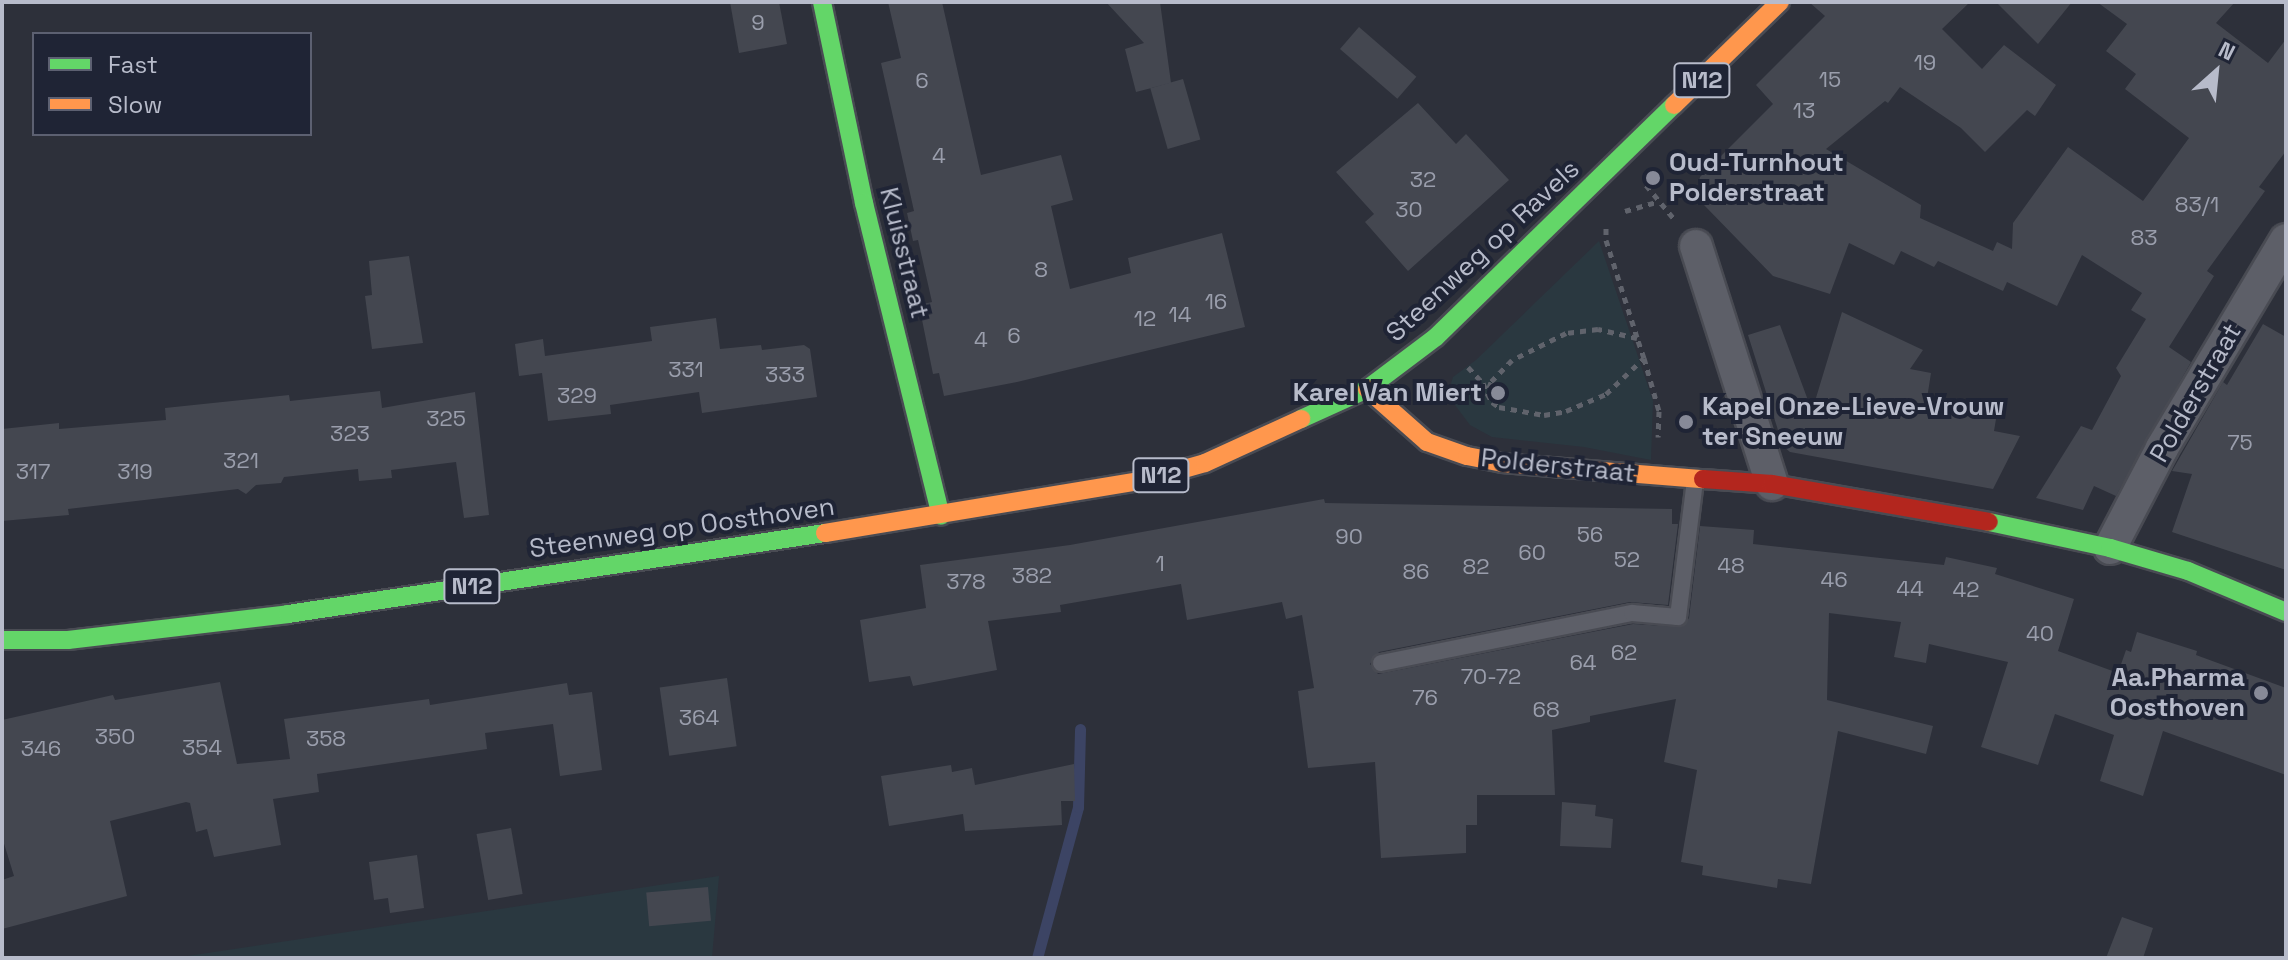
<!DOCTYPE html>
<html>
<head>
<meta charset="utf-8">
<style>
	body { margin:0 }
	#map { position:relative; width:2288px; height:960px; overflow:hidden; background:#2d303a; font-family:"Space Grotesk",sans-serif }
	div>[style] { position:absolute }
	.green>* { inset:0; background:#2a3840 }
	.stream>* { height:11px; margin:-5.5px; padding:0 5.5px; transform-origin:5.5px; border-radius:5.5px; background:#3c4464 }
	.building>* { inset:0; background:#444750; transform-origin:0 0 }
	.path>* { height:5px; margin-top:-2.5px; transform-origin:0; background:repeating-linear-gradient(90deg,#60636c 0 6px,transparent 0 12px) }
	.roads { filter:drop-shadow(2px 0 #494b53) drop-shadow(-2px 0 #494b53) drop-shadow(0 2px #494b53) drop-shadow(0 -2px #494b53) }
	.lane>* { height:16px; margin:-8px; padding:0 8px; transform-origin:8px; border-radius:8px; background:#5d5f68 }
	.street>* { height:32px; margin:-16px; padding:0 16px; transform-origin:16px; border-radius:16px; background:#5d5f68 }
	.fast>* { height:18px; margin:-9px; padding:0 9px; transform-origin:9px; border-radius:9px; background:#63d668 }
	.slow>* { height:18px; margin:-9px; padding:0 9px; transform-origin:9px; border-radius:9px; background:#ff974d }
	.jam>* { height:18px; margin:-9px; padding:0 9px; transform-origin:9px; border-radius:9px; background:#b3261e }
	.dots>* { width:22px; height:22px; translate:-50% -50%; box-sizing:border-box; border:4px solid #1f2435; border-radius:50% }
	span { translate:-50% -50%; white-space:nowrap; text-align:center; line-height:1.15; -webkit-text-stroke:8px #1f2435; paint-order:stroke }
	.number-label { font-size:22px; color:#9a9eac }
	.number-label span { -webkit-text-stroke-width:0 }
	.shield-label span { padding:2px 6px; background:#1f2435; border:2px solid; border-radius:6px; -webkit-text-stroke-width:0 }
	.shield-label { font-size:24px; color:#b7bbca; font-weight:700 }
	.poi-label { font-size:26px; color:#b7bbca; font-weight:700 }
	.left { translate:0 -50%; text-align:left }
	.right { translate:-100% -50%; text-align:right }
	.street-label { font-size:26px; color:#b7bbca }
	.frame { position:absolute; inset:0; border:4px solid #b7bbca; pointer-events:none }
	.legend { position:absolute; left:32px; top:32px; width:280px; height:104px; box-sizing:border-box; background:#1f2435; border:2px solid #5c6071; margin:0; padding:10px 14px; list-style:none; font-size:24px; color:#b7bbca }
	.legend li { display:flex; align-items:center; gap:16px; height:40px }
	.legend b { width:40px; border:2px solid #5c6071 }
	.north { position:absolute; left:2176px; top:32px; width:80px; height:80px; -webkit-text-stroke:6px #1f2435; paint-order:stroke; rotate:27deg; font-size:22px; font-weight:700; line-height:32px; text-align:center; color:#b7bbca }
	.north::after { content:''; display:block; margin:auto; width:28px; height:36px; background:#b7bbca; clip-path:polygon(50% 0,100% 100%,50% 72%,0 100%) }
</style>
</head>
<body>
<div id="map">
	<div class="green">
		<i style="clip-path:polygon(1599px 241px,1653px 401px,1651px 460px,1584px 447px,1492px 437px,1470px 425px,1455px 405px,1450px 387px,1453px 377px,1476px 360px)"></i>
		<i style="clip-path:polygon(719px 876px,712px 958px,174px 958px)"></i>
	</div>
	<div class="stream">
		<i style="left:1037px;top:958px;width:156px;rotate:-74.8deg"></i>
		<i style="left:1078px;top:807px;width:78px;rotate:-88.5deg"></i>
	</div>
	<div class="building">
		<i style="clip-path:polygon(730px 2px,779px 2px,787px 44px,739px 53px)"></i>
		<i style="clip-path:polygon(888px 2px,942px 2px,981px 175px,1061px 155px,1073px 200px,1051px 206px,1070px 289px,1131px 273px,1128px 258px,1222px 233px,1245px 327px,1017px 382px,944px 396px,939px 373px,933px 374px,919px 305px,932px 302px,918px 240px,913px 241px,907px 213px,914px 211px,881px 63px,901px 58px)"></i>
		<i style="clip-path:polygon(1106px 2px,1160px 2px,1171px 83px,1136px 92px,1125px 49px,1144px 43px)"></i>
		<i style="clip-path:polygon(1809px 2px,1970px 2px,1942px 29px,1982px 69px,2004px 45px,2056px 85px,2035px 116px,2027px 110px,1985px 152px,1961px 128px,1900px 87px,1888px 103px,1885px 101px,1826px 149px,1921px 205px,1920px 218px,1993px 251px,1997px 242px,2012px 249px,2013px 223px,2068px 147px,2143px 201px,2189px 138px,2125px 89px,2136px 74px,2106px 51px,2127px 24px,2097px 2px,2235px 2px,2216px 23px,2268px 63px,2286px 39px,2286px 151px,2259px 187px,2265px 191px,2207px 271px,2214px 276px,2169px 347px,2191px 362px,2116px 496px,2094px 486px,2083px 510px,2036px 498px,2081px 426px,2092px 430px,2121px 376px,2116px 368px,2146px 319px,2131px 310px,2142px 293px,2082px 255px,2057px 306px,2007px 282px,2003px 291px,1938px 261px,1934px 267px,1901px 251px,1894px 265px,1849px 243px,1830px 294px,1773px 276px,1704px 205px,1698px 185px,1700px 177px,1773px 104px,1756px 85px,1825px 16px)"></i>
		<i style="clip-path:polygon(1996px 2px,2072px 2px,2038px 44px)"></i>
		<i style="left:1359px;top:27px;width:76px;height:29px;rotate:41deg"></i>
		<i style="left:1183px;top:79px;width:63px;height:34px;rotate:74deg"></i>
		<i style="clip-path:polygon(1418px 103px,1456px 144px,1466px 134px,1509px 180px,1408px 271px,1365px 222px,1374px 214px,1336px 172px)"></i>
		<i style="clip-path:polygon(409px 256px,423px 343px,372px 349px,365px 296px,372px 295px,369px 261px)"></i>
		<i style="clip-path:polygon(1842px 312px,1923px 350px,1910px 369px,1931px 373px,1926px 405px,1996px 419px,1994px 431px,2020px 436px,1993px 489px,1790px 452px,1783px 446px,1748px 335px,1780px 325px,1812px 411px)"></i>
		<i style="clip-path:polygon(716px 318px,720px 349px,761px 345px,762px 350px,804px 345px,810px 349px,817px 397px,702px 413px,699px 392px,610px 405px,611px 414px,548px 421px,542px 373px,519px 376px,515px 344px,543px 339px,545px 356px,652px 341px,650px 327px)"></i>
		<i style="clip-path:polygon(2263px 324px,2286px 337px,2286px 570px,2172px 532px,2192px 474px,2172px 471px,2223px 382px,2227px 385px)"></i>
		<i style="clip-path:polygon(380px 391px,382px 408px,475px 392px,489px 515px,464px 518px,456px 462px,391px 470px,392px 478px,359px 481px,358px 469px,284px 477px,281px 483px,256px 485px,246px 494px,238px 489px,68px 509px,69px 515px,2px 521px,2px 429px,59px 423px,59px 429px,166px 420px,165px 408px,289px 395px,290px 401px)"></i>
		<i style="clip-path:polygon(1324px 499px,1325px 503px,1672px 509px,1672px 524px,1678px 524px,1668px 605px,1630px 602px,1379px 652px,1370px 664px,1378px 674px,1633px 624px,1682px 627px,1689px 618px,1700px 526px,1754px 530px,1753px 544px,1944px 565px,1946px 557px,1997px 568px,1995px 574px,2074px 599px,2058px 651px,2118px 673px,2126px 650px,2131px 652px,2137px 632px,2197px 651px,2196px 655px,2286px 688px,2286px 775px,2163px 731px,2143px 796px,2100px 781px,2114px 735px,2055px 714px,2038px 765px,1981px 747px,2008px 662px,1929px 644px,1926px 663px,1894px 657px,1901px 622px,1829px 613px,1827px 700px,1933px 726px,1926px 754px,1838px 731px,1811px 884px,1778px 879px,1777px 888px,1702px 875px,1703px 866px,1681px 862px,1697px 770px,1664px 762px,1676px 699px,1590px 716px,1590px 722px,1552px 730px,1555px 795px,1477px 795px,1477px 825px,1466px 825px,1466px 853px,1381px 858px,1375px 762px,1308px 768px,1298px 691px,1314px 688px,1302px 615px,1286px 619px,1282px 602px,1187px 620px,1181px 584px,1060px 605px,1061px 612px,988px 621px,997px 670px,913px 686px,910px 676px,869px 682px,860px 620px,926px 608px,920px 565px,1070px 545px)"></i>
		<i style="left:727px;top:678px;width:69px;height:68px;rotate:82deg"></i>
		<i style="clip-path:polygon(220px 682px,237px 764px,290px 759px,284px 719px,429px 699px,430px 705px,567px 683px,569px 695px,592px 692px,602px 770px,560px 776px,553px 724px,485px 733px,487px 749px,317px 774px,319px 792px,273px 799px,281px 845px,214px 857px,207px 829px,196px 832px,190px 803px,186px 802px,110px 821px,127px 896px,2px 929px,2px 880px,14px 876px,2px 837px,2px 720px,113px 695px,115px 700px)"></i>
		<i style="clip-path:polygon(1074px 764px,1075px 801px,1061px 801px,1062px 825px,965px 831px,963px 814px,889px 826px,881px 776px,951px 765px,952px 772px,972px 768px,975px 785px)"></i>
		<i style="clip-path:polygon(1562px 802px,1596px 805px,1595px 816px,1613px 819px,1611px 848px,1560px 846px)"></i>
		<i style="left:511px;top:828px;width:67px;height:35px;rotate:80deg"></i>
		<i style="clip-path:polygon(417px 855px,424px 908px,390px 913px,388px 898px,374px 900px,369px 862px)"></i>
		<i style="left:708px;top:887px;width:34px;height:62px;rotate:85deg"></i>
		<i style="clip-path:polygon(2122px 917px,2153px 928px,2143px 958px,2106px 958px)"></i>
	</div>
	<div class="path">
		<i style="left:1646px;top:185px;width:45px;rotate:50.4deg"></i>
		<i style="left:1625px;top:211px;width:35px;rotate:-16deg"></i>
		<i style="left:1606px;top:228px;width:12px;rotate:90deg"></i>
		<i style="left:1606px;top:240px;width:102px;rotate:72.3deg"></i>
		<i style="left:1644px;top:358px;width:55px;rotate:74.2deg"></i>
		<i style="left:1659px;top:411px;width:26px;rotate:92deg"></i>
		<i style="left:1468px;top:367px;width:22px;rotate:47deg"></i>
		<i style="left:1483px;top:383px;width:11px;rotate:68deg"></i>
		<i style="left:1487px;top:393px;width:10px;rotate:61deg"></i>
		<i style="left:1492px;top:402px;width:9px;rotate:36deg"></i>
		<i style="left:1499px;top:407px;width:46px;rotate:10.1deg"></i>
		<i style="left:1544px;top:415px;width:22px;rotate:-10deg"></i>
		<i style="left:1566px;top:411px;width:43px;rotate:-23deg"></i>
		<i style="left:1606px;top:394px;width:52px;rotate:-43.5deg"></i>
		<i style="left:1644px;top:358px;width:21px;rotate:-109deg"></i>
		<i style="left:1637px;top:338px;width:40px;rotate:-167deg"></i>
		<i style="left:1598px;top:329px;width:32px;rotate:173deg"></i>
		<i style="left:1566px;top:333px;width:60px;rotate:153.4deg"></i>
		<i style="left:1512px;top:360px;width:30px;rotate:134deg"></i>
		<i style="left:1491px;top:382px;width:12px;rotate:110deg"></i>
	</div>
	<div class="roads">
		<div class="lane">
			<i style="left:1381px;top:663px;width:256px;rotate:-11.3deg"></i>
			<i style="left:1632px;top:613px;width:46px;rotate:5deg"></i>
			<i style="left:1678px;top:617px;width:137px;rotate:-82.9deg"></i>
		</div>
		<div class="street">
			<i style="left:1696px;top:246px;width:250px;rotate:72.3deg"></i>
			<i style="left:2110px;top:548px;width:113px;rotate:-62.5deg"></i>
			<i style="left:2162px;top:448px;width:242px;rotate:-59.2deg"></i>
		</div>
		<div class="fast">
			<i style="left:822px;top:2px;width:205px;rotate:78.2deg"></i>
			<i style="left:864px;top:203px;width:322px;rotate:76.2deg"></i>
			<i style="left:1301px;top:419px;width:72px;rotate:-24.4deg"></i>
			<i style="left:1367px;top:389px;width:86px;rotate:-37deg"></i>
			<i style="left:1436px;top:337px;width:332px;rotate:-44.3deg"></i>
			<i style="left:1989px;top:522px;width:124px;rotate:12.1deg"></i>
			<i style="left:2110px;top:548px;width:81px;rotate:16.4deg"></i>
			<i style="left:2188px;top:571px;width:106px;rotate:22.7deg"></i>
			<i style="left:2px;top:640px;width:66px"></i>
			<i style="left:68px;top:640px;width:222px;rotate:-6.7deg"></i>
			<i style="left:288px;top:614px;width:543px;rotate:-8.58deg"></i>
		</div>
		<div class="slow">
			<i style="left:1674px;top:105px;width:148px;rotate:-44.2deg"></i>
			<i style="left:1367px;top:389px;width:80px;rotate:41.5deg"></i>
			<i style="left:1427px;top:442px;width:42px;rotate:19.3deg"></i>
			<i style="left:1467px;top:456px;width:36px;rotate:11deg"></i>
			<i style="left:1502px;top:463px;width:202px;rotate:4.6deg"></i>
			<i style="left:825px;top:533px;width:324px;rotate:-9.4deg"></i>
			<i style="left:1145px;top:480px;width:62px;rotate:-15.8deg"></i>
			<i style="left:1205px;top:463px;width:106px;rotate:-24.6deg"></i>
		</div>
		<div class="jam">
			<i style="left:1703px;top:479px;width:69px;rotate:4.1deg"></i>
			<i style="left:1772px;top:484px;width:220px;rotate:9.9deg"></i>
		</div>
	</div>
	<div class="dots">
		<i style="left:1653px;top:178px;background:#878a98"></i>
		<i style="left:1498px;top:393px;background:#878a98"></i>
		<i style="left:1686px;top:422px;background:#878a98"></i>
		<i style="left:2261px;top:693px;background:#878a98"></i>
	</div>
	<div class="number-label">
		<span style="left:758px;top:23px">9</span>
		<span style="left:1925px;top:63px">19</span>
		<span style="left:1830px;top:80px">15</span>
		<span style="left:922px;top:81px">6</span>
		<span style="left:1804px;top:111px">13</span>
		<span style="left:939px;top:156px">4</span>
		<span style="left:1423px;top:180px">32</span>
		<span style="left:2197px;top:205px">83/1</span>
		<span style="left:1409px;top:210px">30</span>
		<span style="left:2144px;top:238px">83</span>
		<span style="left:1041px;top:270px">8</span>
		<span style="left:1216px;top:302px">16</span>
		<span style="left:1180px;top:315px">14</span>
		<span style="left:1145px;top:319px">12</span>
		<span style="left:1014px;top:336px">6</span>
		<span style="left:981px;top:340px">4</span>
		<span style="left:686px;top:370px">331</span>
		<span style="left:785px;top:375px">333</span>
		<span style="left:577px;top:396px">329</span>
		<span style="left:446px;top:419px">325</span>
		<span style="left:350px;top:434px">323</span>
		<span style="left:2240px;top:443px">75</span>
		<span style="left:241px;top:461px">321</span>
		<span style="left:33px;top:472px">317</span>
		<span style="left:135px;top:472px">319</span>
		<span style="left:1590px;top:535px">56</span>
		<span style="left:1349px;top:537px">90</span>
		<span style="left:1532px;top:553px">60</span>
		<span style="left:1627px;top:560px">52</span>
		<span style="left:1160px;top:564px">1</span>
		<span style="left:1731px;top:566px">48</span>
		<span style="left:1476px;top:567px">82</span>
		<span style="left:1416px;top:572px">86</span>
		<span style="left:1032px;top:576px">382</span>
		<span style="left:1834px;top:580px">46</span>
		<span style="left:966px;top:582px">378</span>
		<span style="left:1910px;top:589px">44</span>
		<span style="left:1966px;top:590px">42</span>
		<span style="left:2040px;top:634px">40</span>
		<span style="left:1624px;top:653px">62</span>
		<span style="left:1583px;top:663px">64</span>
		<span style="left:1491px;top:677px">70-72</span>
		<span style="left:1425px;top:698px">76</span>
		<span style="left:1546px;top:710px">68</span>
		<span style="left:699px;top:718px">364</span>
		<span style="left:115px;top:737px">350</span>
		<span style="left:326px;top:739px">358</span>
		<span style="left:202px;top:748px">354</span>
		<span style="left:41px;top:749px">346</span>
	</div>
	<div class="shield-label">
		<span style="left:1702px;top:80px">N12</span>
		<span style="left:1161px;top:475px">N12</span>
		<span style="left:472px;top:586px">N12</span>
	</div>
	<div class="poi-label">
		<span class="left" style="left:1669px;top:178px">Oud-Turnhout<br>Polderstraat</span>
		<span class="right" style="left:1482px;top:393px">Karel Van Miert</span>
		<span class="left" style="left:1702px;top:422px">Kapel Onze-Lieve-Vrouw<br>ter Sneeuw</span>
		<span class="right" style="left:2245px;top:693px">Aa.Pharma<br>Oosthoven</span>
	</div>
	<div class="street-label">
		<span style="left:1483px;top:251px;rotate:-43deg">Steenweg op Ravels</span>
		<span style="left:904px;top:253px;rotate:76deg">Kluisstraat</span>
		<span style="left:2196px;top:393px;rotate:-60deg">Polderstraat</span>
		<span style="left:1558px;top:466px;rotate:6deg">Polderstraat</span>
		<span style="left:682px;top:528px;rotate:-8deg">Steenweg op Oosthoven</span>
	</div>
	<div class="frame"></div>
	<ul class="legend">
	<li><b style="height:10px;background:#63d668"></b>Fast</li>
	<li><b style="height:10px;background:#ff974d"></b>Slow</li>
	</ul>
	<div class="north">N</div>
</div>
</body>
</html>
